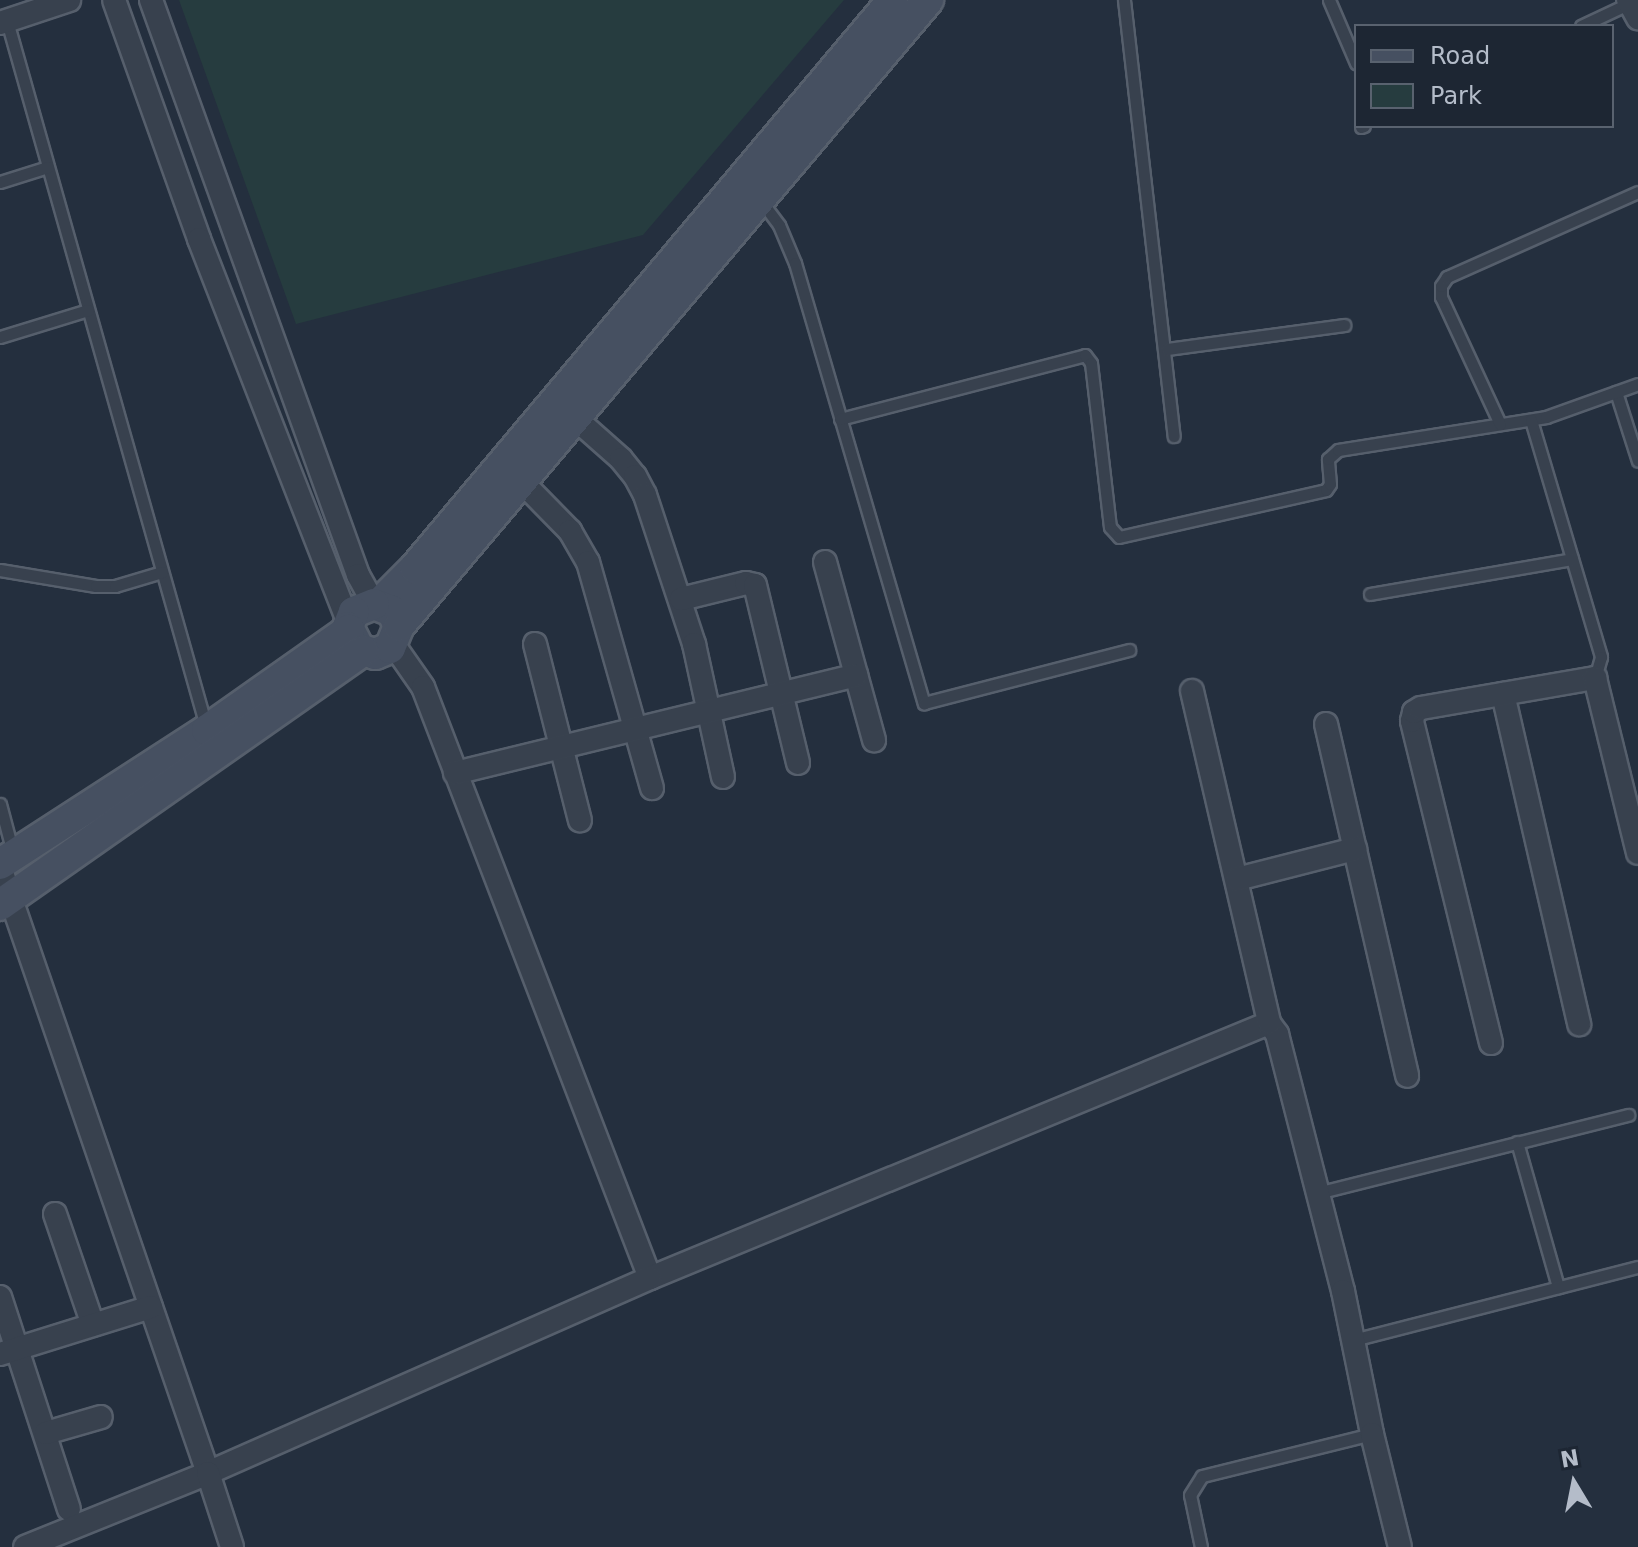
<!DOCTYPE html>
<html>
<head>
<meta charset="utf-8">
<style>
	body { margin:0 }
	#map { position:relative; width:1638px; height:1547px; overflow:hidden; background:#242f3e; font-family:"DejaVu Sans",sans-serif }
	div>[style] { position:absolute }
	.green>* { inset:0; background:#263c3f }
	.roads { filter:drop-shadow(2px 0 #565f6c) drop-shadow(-2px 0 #565f6c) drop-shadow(0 2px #565f6c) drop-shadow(0 -2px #565f6c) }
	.service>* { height:11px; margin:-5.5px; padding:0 5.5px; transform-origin:5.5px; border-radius:5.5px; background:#38414e }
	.minor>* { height:22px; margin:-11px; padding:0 11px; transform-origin:11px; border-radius:11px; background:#38414e }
	.secondary>* { height:30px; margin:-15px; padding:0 15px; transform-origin:15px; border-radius:15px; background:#465061 }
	span { translate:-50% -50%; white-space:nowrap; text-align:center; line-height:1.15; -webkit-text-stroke:7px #1d2633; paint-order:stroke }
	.legend { position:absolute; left:1354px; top:24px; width:260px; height:104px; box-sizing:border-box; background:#1d2633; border:2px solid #59626f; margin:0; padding:10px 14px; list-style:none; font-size:24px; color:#b4bcc9 }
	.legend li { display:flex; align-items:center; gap:16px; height:40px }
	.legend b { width:40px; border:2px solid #59626f }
	.north { position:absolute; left:1534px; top:1443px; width:80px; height:80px; -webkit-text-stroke:6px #1d2633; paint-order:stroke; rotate:350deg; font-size:22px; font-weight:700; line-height:32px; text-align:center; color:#b4bcc9 }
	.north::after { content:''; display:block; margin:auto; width:28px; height:36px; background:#b4bcc9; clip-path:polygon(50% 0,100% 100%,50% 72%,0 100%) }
</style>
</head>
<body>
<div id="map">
	<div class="green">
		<i style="clip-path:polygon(179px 0,844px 0,643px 235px,296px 324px)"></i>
	</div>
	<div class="roads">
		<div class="service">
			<i style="left:1124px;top:0;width:439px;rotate:83.5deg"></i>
			<i style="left:1329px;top:0;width:69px;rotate:66.8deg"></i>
			<i style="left:7px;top:21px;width:733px;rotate:74.24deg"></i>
			<i style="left:1581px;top:26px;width:54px;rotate:-25.1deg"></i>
			<i style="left:1361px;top:127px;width:3px;rotate:-18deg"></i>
			<i style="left:0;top:182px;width:50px;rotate:-17.4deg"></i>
			<i style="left:761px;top:201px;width:30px;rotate:53deg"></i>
			<i style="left:779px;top:225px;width:41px;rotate:67.2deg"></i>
			<i style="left:795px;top:263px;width:459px;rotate:73.7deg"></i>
			<i style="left:924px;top:703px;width:212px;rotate:-14.5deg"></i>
			<i style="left:0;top:337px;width:92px;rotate:-17.1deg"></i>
			<i style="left:1167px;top:349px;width:179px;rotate:-7.7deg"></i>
			<i style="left:1616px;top:392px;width:72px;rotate:72.3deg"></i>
			<i style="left:840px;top:419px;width:253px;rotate:-14.6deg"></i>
			<i style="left:1085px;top:355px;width:10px;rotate:53deg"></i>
			<i style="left:1091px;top:363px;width:165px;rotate:83.4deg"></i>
			<i style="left:1110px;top:527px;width:13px;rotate:48deg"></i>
			<i style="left:1119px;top:537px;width:212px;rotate:-12.8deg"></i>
			<i style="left:1326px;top:490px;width:7px;rotate:-56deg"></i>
			<i style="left:1330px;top:484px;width:25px;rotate:-95deg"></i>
			<i style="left:1328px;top:459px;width:13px;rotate:-42deg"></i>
			<i style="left:1338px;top:450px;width:211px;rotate:-9deg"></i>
			<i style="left:1546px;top:417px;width:98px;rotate:-19.7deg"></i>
			<i style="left:1531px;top:420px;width:247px;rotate:73.5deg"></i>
			<i style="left:1601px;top:657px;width:22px;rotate:106deg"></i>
			<i style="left:1500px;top:424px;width:140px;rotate:-114.9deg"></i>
			<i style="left:1441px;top:297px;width:11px;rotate:-90deg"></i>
			<i style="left:1441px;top:286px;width:11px;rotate:-56deg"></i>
			<i style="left:1447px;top:277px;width:209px;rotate:-24deg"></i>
			<i style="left:0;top:570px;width:97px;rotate:9.5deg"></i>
			<i style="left:96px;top:586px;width:19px"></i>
			<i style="left:115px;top:586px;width:49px;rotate:-16.6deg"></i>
			<i style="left:1370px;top:594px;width:205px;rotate:-9.8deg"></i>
			<i style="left:0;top:804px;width:51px;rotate:75.1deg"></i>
			<i style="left:1517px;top:1142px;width:151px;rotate:74.2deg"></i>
			<i style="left:1317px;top:1193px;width:321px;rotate:-14.1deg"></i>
			<i style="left:1353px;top:1340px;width:294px;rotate:-14.4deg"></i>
			<i style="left:1201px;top:1547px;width:53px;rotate:-101.9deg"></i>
			<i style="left:1190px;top:1495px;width:22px;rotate:-58deg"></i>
			<i style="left:1202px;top:1476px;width:175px;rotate:-13.9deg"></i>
		</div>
		<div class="minor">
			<i style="left:114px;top:0;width:254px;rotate:70.4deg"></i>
			<i style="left:199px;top:239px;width:412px;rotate:68.7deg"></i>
			<i style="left:151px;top:0;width:611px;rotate:70.2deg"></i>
			<i style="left:358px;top:575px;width:33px;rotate:61deg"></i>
			<i style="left:1628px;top:0;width:21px;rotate:61deg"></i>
			<i style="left:0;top:23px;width:73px;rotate:-18.4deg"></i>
			<i style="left:576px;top:419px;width:60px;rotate:41.6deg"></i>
			<i style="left:621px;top:459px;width:22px;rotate:51deg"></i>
			<i style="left:635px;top:476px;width:21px;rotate:62deg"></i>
			<i style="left:645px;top:495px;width:157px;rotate:71.8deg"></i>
			<i style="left:694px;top:644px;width:136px;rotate:77.7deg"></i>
			<i style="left:522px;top:482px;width:69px;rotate:45.6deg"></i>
			<i style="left:570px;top:531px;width:36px;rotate:60deg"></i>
			<i style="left:588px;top:562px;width:235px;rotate:74.2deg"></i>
			<i style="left:825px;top:562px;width:185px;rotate:74.6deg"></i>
			<i style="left:681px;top:599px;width:67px;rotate:-13.8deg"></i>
			<i style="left:746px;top:583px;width:9px;rotate:13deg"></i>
			<i style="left:755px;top:585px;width:183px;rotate:76.4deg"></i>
			<i style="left:393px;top:644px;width:52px;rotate:55.1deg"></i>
			<i style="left:423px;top:687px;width:633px;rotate:68.99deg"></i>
			<i style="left:650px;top:1278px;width:669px;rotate:-22.39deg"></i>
			<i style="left:1269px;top:1023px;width:14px;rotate:54deg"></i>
			<i style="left:1277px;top:1034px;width:265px;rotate:75.6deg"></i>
			<i style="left:1343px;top:1291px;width:146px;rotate:78.5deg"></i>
			<i style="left:1372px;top:1434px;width:116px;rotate:76.1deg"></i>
			<i style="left:535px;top:644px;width:182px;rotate:75.7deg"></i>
			<i style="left:1192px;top:691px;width:341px;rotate:76.9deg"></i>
			<i style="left:1503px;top:694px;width:339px;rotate:77deg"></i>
			<i style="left:1326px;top:724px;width:361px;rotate:77deg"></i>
			<i style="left:455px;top:773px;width:413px;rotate:-13.7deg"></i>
			<i style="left:0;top:867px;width:641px;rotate:71.06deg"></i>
			<i style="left:208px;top:1473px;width:483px;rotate:-23.8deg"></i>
			<i style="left:1237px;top:879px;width:122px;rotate:-14.3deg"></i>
			<i style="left:1491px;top:1043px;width:332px;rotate:-103.8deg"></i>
			<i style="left:1412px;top:721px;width:9px;rotate:-77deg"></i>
			<i style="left:1414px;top:712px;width:8px;rotate:-30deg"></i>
			<i style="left:1421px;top:708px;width:177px;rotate:-9.8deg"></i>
			<i style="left:1595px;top:678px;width:180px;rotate:76.2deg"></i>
			<i style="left:55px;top:1214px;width:117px;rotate:71.1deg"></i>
			<i style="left:0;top:1297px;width:223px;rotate:72deg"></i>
			<i style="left:0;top:1354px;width:158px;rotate:-17.3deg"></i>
			<i style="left:46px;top:1433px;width:57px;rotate:-16.2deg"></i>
			<i style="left:25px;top:1547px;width:197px;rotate:-22deg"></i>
			<i style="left:208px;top:1473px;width:78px;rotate:72deg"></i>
		</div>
		<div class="secondary">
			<i style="left:379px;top:604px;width:51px;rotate:-45deg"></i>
			<i style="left:415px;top:568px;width:742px;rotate:-49.92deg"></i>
			<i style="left:399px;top:626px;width:17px;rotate:-115deg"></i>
			<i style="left:392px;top:611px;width:19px;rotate:-159deg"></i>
			<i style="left:374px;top:604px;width:22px;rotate:158deg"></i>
			<i style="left:354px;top:612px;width:16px;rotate:112deg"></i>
			<i style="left:348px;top:627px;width:25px;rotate:63deg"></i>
			<i style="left:359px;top:649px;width:17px;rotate:17deg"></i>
			<i style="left:375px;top:654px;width:16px;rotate:-22deg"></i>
			<i style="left:390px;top:648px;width:24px;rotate:-68deg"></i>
			<i style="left:399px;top:626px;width:820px;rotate:-49.8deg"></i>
			<i style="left:0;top:864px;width:247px;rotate:-32.9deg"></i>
			<i style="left:207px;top:730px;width:174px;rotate:-35.2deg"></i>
			<i style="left:0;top:905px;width:443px;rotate:-35deg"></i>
		</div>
	</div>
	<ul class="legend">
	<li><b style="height:10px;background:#465061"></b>Road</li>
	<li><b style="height:22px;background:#263c3f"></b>Park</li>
	</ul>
	<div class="north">N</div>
</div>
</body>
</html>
